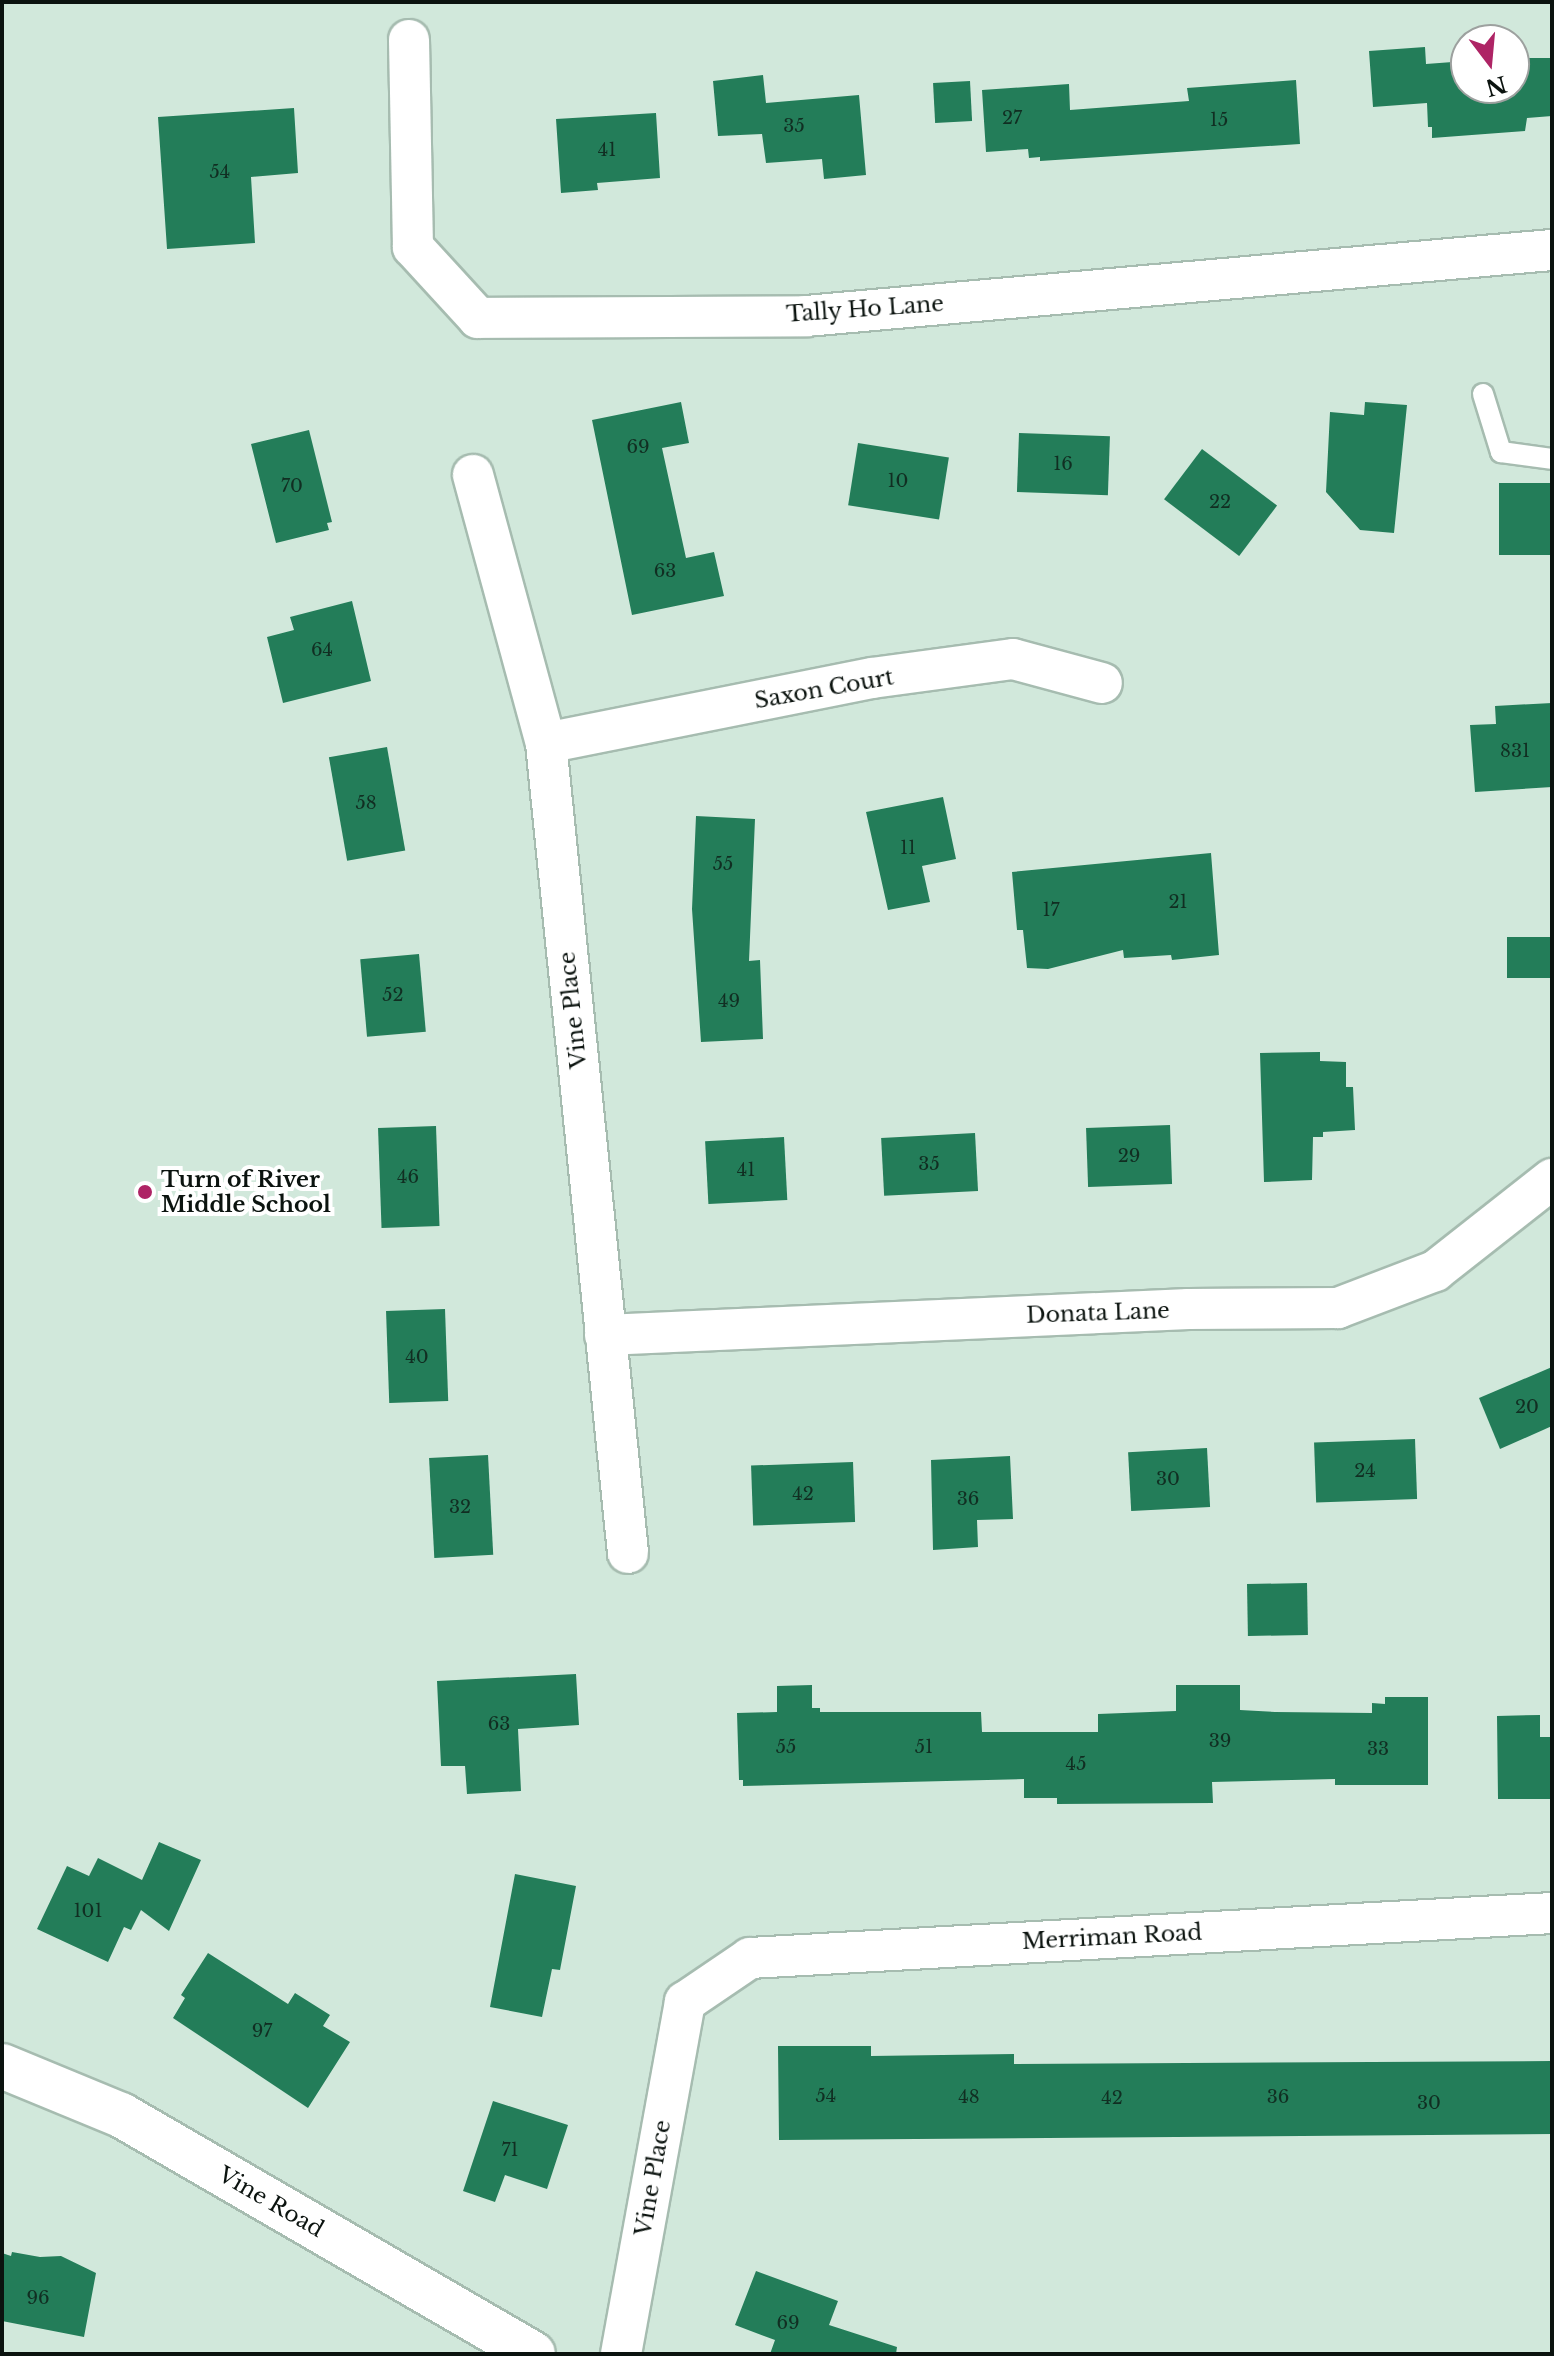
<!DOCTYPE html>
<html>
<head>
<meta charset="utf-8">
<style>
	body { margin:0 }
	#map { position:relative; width:1554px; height:2356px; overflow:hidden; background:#d1e8db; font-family:"Libre Baskerville",serif }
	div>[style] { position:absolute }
	.building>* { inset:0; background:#237d59; transform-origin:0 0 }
	.roads { filter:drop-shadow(2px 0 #a6bcb0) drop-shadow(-2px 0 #a6bcb0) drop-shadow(0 2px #a6bcb0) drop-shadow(0 -2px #a6bcb0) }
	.lane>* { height:20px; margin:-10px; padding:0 10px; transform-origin:10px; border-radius:10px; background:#fff }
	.street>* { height:40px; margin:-20px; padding:0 20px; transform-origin:20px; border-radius:20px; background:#fff }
	.secondary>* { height:44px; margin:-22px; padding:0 22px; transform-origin:22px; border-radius:22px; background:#fff }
	.dots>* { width:22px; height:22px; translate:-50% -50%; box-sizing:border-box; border:4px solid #fff; border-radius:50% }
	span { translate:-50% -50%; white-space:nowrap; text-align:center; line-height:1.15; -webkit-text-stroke:8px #fff; paint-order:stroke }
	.number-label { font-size:18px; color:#112e22 }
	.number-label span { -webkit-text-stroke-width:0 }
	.street-label { font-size:22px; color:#0b130f }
	.poi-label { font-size:22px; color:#0b130f; font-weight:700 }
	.left { translate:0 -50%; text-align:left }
	.frame { position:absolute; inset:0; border:4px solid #0b130f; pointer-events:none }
	.north { position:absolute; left:1450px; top:24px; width:80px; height:80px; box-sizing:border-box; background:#fff; border:2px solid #9da19f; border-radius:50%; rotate:164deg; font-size:22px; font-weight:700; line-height:32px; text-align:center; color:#0b130f }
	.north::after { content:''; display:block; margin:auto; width:28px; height:36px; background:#ae2465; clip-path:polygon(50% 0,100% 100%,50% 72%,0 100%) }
</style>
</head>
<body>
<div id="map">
	<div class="building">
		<i style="clip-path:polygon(1425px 47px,1426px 64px,1466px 61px,1466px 88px,1514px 88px,1514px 58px,1552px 58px,1552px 116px,1527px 118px,1525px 131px,1432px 138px,1432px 127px,1428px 127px,1427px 103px,1373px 107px,1369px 51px)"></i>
		<i style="clip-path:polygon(763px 75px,766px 103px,859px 95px,866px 175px,824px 179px,822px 159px,766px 163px,762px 134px,718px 136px,713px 81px)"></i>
		<i style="clip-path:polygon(1296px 80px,1300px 144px,1040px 161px,1040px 157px,1029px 158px,1028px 149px,986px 152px,982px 90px,1069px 84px,1070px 110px,1189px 101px,1187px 88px)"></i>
		<i style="left:970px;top:81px;width:40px;height:37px;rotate:87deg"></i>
		<i style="clip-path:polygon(294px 108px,298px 173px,251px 177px,255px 243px,167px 249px,158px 117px)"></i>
		<i style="clip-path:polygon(656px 113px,660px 178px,597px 183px,598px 190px,561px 193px,556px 119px)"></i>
		<i style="clip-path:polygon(681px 402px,689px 443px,662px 448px,686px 558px,714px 552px,724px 596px,632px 615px,592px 420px)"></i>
		<i style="clip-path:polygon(1365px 402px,1407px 405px,1394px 533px,1360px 530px,1326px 492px,1330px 412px,1364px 415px)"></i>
		<i style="clip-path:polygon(309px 430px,332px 522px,327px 523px,329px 530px,276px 543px,251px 444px)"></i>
		<i style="left:1019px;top:433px;width:91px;height:59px;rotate:2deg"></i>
		<i style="left:858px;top:443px;width:92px;height:63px;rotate:9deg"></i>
		<i style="left:1202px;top:449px;width:94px;height:63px;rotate:37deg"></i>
		<i style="left:1552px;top:483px;width:72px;height:53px;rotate:90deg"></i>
		<i style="clip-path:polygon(352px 601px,371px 681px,283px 703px,267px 637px,294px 630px,290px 617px)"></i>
		<i style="clip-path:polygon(1552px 703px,1552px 787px,1475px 792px,1470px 725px,1496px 724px,1495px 706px)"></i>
		<i style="left:387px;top:747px;width:105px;height:59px;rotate:80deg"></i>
		<i style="clip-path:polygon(943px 797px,956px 859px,922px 866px,930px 902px,888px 910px,866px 812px)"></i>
		<i style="clip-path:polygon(696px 816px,755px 819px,749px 961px,760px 960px,763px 1039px,701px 1042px,692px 909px)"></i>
		<i style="clip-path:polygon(1211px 853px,1219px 955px,1172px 960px,1171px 955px,1124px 958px,1123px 950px,1048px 969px,1027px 968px,1023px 930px,1017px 930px,1012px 872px)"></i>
		<i style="left:1552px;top:937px;width:41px;height:45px;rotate:90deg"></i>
		<i style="left:419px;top:954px;width:78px;height:59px;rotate:85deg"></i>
		<i style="clip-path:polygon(1320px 1052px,1320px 1061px,1346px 1062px,1346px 1087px,1353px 1087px,1355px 1130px,1323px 1132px,1323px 1137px,1313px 1137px,1312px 1180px,1264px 1182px,1260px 1053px)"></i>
		<i style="left:1170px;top:1125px;width:59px;height:84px;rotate:88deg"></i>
		<i style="left:436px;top:1126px;width:100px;height:58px;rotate:88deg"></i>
		<i style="left:975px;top:1133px;width:58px;height:94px;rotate:87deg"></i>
		<i style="left:784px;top:1137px;width:63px;height:79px;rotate:87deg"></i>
		<i style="left:445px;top:1309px;width:92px;height:59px;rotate:88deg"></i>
		<i style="clip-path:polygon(1552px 1367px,1552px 1426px,1500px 1449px,1479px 1398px)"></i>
		<i style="left:1415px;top:1439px;width:60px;height:101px;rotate:88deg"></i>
		<i style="left:1207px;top:1448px;width:59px;height:79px;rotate:87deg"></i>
		<i style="left:488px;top:1455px;width:100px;height:59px;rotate:87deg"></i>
		<i style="clip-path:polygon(1010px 1456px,1013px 1519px,977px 1520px,978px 1547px,933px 1550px,931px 1460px)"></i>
		<i style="left:853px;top:1462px;width:60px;height:102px;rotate:88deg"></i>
		<i style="left:1307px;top:1583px;width:52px;height:60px;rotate:89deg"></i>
		<i style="clip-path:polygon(576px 1674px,579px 1725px,518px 1729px,521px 1791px,467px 1794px,465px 1766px,441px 1766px,437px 1681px)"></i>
		<i style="clip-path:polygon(812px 1685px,812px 1708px,820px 1708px,820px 1712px,981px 1712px,982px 1732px,1098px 1732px,1098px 1714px,1176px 1711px,1176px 1685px,1240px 1685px,1240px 1710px,1275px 1712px,1372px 1713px,1372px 1703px,1385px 1704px,1385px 1697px,1428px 1697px,1428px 1785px,1335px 1785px,1335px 1779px,1212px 1782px,1213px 1803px,1057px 1804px,1057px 1798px,1024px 1798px,1024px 1779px,743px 1786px,743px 1780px,739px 1780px,737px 1713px,777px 1712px,777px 1686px)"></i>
		<i style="clip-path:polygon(1540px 1715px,1540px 1737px,1552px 1737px,1552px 1799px,1498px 1799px,1497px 1716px)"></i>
		<i style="clip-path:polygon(159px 1842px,201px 1860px,169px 1931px,141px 1910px,131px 1930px,124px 1927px,108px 1962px,37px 1929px,67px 1866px,89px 1876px,98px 1858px,142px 1880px)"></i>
		<i style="clip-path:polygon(515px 1874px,576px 1886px,560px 1970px,552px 1969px,542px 2017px,490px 2007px)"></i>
		<i style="clip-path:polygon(208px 1953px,288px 2004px,295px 1993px,330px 2015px,323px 2026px,350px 2042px,308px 2108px,173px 2018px,185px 1998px,181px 1995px)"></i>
		<i style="clip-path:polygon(778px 2046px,871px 2046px,871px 2056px,1014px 2054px,1014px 2064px,1552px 2061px,1552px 2134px,779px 2140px)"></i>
		<i style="clip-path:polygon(493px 2101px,568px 2125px,547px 2189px,505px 2175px,495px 2202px,463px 2191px)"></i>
		<i style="clip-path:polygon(12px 2252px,40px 2257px,61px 2256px,96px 2273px,84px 2337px,2px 2321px,2px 2253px,11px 2256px)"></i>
		<i style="clip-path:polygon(756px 2271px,838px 2301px,829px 2325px,897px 2347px,896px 2354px,770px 2354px,775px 2340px,735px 2325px)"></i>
	</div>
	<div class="roads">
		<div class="lane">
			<i style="left:1483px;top:394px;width:61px;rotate:72.8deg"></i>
			<i style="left:1501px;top:452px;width:51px;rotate:7.8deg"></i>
		</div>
		<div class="street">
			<i style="left:409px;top:40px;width:207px;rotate:88.9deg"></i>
			<i style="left:413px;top:247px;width:96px;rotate:47.5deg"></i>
			<i style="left:478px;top:318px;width:328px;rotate:-0.3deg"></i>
			<i style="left:806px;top:316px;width:749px;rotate:-5.06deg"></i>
			<i style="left:473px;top:475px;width:278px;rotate:74.8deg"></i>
			<i style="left:546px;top:743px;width:814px;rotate:84.22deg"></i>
			<i style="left:546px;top:743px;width:332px;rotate:-11.3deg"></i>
			<i style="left:872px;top:678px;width:142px;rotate:-7.7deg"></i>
			<i style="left:1013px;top:659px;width:92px;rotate:15.1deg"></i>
			<i style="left:605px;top:1335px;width:584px;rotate:-2.55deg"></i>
			<i style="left:1188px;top:1309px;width:150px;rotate:-0.4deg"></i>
			<i style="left:1338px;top:1308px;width:104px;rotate:-20.9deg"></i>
			<i style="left:1435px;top:1271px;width:149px;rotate:-38.2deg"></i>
			<i style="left:621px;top:2354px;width:358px;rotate:-79.7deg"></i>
			<i style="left:685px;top:2002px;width:78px;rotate:-34.1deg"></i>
			<i style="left:750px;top:1958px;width:803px;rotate:-3.21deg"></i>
		</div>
		<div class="secondary">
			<i style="left:2px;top:2066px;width:129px;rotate:22.4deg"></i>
			<i style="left:121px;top:2115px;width:476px;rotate:30.1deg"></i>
		</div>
	</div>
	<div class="dots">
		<i style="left:145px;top:1192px;background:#ae2465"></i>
	</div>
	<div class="number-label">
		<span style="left:1012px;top:118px">27</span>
		<span style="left:1219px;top:120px">15</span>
		<span style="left:794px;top:126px">35</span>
		<span style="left:607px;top:150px">41</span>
		<span style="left:220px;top:172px">54</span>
		<span style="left:638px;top:447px">69</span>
		<span style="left:1063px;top:464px">16</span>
		<span style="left:898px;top:481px">10</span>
		<span style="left:292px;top:486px">70</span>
		<span style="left:1220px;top:502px">22</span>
		<span style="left:665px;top:571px">63</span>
		<span style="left:322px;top:650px">64</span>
		<span style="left:1515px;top:751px">831</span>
		<span style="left:366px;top:803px">58</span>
		<span style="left:908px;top:848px">11</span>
		<span style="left:723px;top:864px">55</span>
		<span style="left:1178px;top:902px">21</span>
		<span style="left:1051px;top:910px">17</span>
		<span style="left:393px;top:995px">52</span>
		<span style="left:729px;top:1001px">49</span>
		<span style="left:1129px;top:1156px">29</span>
		<span style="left:929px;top:1164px">35</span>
		<span style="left:746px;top:1170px">41</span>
		<span style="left:408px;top:1177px">46</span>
		<span style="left:417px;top:1357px">40</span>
		<span style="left:1527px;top:1407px">20</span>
		<span style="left:1365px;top:1471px">24</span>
		<span style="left:1168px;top:1479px">30</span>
		<span style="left:803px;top:1494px">42</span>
		<span style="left:968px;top:1499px">36</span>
		<span style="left:460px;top:1507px">32</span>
		<span style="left:499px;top:1724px">63</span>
		<span style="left:1220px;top:1741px">39</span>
		<span style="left:786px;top:1747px">55</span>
		<span style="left:924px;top:1747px">51</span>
		<span style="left:1378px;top:1749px">33</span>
		<span style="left:1076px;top:1764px">45</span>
		<span style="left:88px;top:1911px">101</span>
		<span style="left:262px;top:2031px">97</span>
		<span style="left:826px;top:2096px">54</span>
		<span style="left:969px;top:2097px">48</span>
		<span style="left:1278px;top:2097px">36</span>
		<span style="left:1112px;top:2098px">42</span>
		<span style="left:1429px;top:2103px">30</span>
		<span style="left:510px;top:2150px">71</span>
		<span style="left:38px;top:2298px">96</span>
		<span style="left:788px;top:2323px">69</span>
	</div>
	<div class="street-label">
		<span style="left:865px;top:309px;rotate:-4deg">Tally Ho Lane</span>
		<span style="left:824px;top:689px;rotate:-10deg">Saxon Court</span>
		<span style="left:573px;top:1010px;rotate:-96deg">Vine Place</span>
		<span style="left:1098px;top:1313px;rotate:-2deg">Donata Lane</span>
		<span style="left:1112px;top:1937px;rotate:-3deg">Merriman Road</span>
		<span style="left:653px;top:2178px;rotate:-80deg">Vine Place</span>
		<span style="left:271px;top:2202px;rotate:30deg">Vine Road</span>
	</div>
	<div class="poi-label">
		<span class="left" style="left:161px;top:1192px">Turn of River<br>Middle School</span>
	</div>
	<div class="frame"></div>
	<div class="north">N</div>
</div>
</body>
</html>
